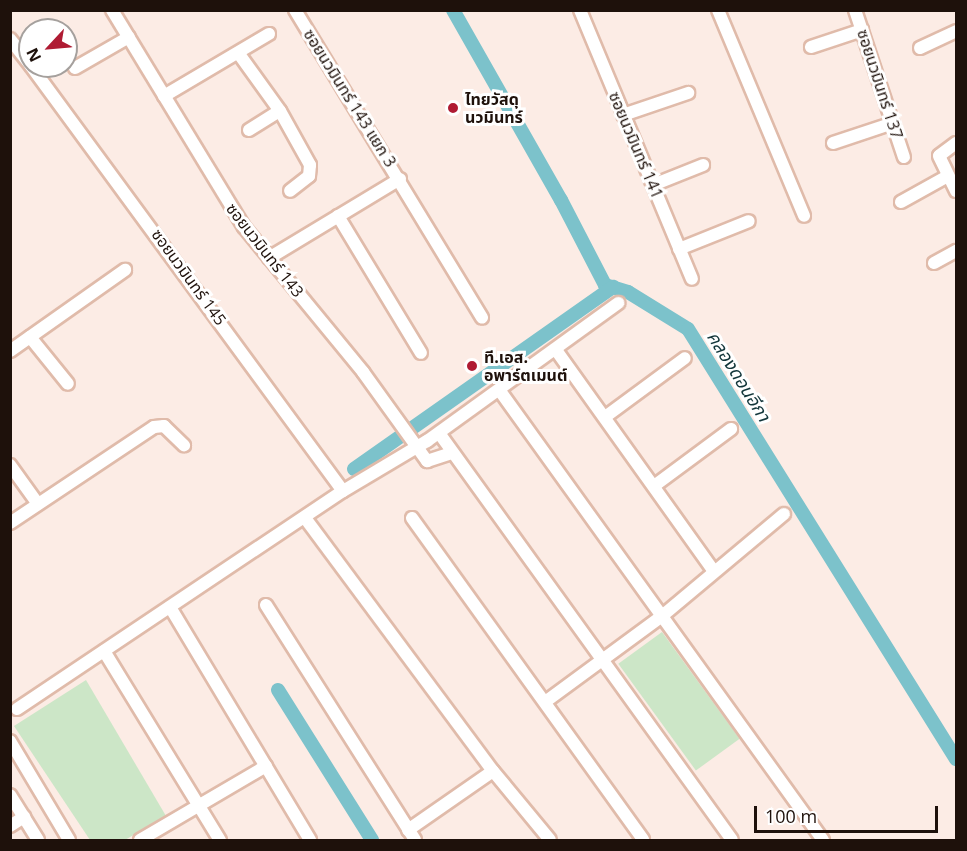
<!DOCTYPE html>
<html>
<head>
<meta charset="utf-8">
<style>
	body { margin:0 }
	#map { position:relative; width:967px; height:851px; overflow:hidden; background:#fcece5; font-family:"Open Sans","Noto Sans Thai",sans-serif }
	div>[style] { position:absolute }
	.green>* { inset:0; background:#cce6c7; transform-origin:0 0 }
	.canal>* { height:14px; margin:-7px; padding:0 7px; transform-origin:7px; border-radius:7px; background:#7cc2cb }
	.roads { filter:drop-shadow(2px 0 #e0bbaa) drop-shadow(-2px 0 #e0bbaa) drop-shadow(0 2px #e0bbaa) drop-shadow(0 -2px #e0bbaa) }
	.street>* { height:12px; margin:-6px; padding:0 6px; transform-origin:6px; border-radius:6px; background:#fff }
	.dots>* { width:16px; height:16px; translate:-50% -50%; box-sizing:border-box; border:3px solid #fff; border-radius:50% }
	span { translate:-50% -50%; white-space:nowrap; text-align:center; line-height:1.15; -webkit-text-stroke:6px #fff; paint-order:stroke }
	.street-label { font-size:16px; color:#1e110b }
	.poi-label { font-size:16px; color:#1e110b; font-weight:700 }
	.left { translate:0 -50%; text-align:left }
	.water-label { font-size:18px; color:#13363a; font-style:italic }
	.frame { position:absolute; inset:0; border:12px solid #1e110b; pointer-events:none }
	.north { position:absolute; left:18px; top:18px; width:60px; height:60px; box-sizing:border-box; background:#fff; border:2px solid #a5a09d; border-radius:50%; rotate:244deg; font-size:16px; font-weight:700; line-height:24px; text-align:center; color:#1e110b }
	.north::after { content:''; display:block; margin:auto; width:21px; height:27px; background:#af1b33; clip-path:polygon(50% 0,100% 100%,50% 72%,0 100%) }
	.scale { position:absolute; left:754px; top:806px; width:184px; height:27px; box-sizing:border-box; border:3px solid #1e110b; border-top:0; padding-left:8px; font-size:18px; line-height:21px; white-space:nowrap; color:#1e110b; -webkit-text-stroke:4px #fff; paint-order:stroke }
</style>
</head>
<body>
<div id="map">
	<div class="green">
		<i style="left:662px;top:632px;width:132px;height:54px;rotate:54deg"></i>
		<i style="clip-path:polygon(86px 680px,166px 816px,125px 840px,90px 840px,14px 726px)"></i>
	</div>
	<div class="canal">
		<i style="left:453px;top:10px;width:219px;rotate:60.4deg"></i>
		<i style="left:561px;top:200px;width:96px;rotate:62.6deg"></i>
		<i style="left:605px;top:285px;width:24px;rotate:17deg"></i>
		<i style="left:628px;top:292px;width:70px;rotate:31.7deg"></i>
		<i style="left:688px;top:329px;width:507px;rotate:58.07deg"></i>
		<i style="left:354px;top:469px;width:317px;rotate:-35.1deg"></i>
		<i style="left:278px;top:690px;width:177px;rotate:57.9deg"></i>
	</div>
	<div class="roads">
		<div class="street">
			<i style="left:112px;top:10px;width:254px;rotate:58.7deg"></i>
			<i style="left:244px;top:227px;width:188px;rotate:50.6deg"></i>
			<i style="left:363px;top:372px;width:110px;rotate:54.3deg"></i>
			<i style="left:427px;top:461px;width:25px;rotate:-18deg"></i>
			<i style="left:295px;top:10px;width:360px;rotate:58.7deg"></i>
			<i style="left:580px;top:10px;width:291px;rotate:67.4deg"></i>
			<i style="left:718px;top:10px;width:223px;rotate:67.3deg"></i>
			<i style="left:855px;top:10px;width:155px;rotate:71.6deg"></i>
			<i style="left:10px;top:39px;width:33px;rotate:52deg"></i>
			<i style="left:811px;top:47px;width:54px;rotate:-18.4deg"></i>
			<i style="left:920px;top:48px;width:40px;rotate:-25deg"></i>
			<i style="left:239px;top:54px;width:70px;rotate:54.3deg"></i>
			<i style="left:280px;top:111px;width:62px;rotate:60.9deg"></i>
			<i style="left:310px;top:165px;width:11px;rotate:95deg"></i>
			<i style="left:309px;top:176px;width:24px;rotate:142deg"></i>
			<i style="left:31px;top:66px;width:527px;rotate:53.72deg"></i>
			<i style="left:75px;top:68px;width:62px;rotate:-29.9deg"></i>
			<i style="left:164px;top:96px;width:122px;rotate:-30.6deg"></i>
			<i style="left:623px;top:115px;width:69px;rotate:-18.7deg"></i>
			<i style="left:249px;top:130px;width:36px;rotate:-32deg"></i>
			<i style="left:833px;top:143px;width:63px;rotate:-18.4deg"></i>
			<i style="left:956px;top:143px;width:21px;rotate:143deg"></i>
			<i style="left:939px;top:156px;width:39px;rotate:64deg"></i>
			<i style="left:653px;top:185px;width:54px;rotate:-21.8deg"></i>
			<i style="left:901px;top:202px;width:54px;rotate:-29deg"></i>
			<i style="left:338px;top:216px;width:160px;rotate:58.8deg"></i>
			<i style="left:679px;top:249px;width:75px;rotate:-21.8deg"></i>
			<i style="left:269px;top:258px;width:153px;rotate:-31.1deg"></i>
			<i style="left:934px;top:263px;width:25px;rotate:-29deg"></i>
			<i style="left:30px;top:337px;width:60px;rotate:51deg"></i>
			<i style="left:556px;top:350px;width:270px;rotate:54.5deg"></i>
			<i style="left:10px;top:351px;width:141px;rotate:-35.2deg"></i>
			<i style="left:500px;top:391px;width:553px;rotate:54.27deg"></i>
			<i style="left:605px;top:417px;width:99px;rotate:-36.4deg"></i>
			<i style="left:439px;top:433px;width:501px;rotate:54.25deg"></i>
			<i style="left:10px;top:465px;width:48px;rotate:54.3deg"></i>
			<i style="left:654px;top:486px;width:96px;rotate:-36.5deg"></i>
			<i style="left:305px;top:518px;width:315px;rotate:53.4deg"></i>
			<i style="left:493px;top:771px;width:89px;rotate:50.4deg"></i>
			<i style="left:412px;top:518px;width:396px;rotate:54.3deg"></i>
			<i style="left:10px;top:523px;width:173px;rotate:-33.7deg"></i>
			<i style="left:154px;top:427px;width:10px;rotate:-6deg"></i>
			<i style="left:164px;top:426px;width:28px;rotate:44deg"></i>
			<i style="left:266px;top:605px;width:278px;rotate:57.6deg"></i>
			<i style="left:170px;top:607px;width:272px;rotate:59deg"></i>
			<i style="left:104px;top:651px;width:222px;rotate:58.5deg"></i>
			<i style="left:545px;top:702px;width:145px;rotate:-36.3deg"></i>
			<i style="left:662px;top:616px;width:159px;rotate:-39.9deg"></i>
			<i style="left:17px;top:709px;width:392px;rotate:-33.8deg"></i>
			<i style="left:343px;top:491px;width:98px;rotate:-30.8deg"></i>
			<i style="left:427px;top:441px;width:236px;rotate:-35.8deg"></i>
			<i style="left:10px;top:741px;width:115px;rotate:59.2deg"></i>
			<i style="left:10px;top:795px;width:53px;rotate:58.1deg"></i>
			<i style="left:10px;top:826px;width:17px;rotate:-33deg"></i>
			<i style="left:408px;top:830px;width:103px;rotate:-34.8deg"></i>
			<i style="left:140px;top:840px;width:146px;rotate:-30.4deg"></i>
		</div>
	</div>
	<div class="dots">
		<i style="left:453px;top:108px;background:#af1b33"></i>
		<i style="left:472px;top:366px;background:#af1b33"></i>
	</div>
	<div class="street-label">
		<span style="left:880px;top:84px;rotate:72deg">ซอยนวมินทร์ 137</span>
		<span style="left:350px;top:98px;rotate:58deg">ซอยนวมินทร์ 143 แยก 3</span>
		<span style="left:636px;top:145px;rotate:67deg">ซอยนวมินทร์ 141</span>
		<span style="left:265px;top:250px;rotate:52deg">ซอยนวมินทร์ 143</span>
		<span style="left:189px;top:277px;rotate:54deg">ซอยนวมินทร์ 145</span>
	</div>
	<div class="poi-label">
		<span class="left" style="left:465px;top:108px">ไทยวัสดุ<br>นวมินทร์</span>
		<span class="left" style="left:484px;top:366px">ที.เอส.<br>อพาร์ตเมนต์</span>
	</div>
	<div class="water-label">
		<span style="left:739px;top:376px;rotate:58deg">คลองดอนอีกา</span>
	</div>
	<div class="frame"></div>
	<div class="north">N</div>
	<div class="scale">100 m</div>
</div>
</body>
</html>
